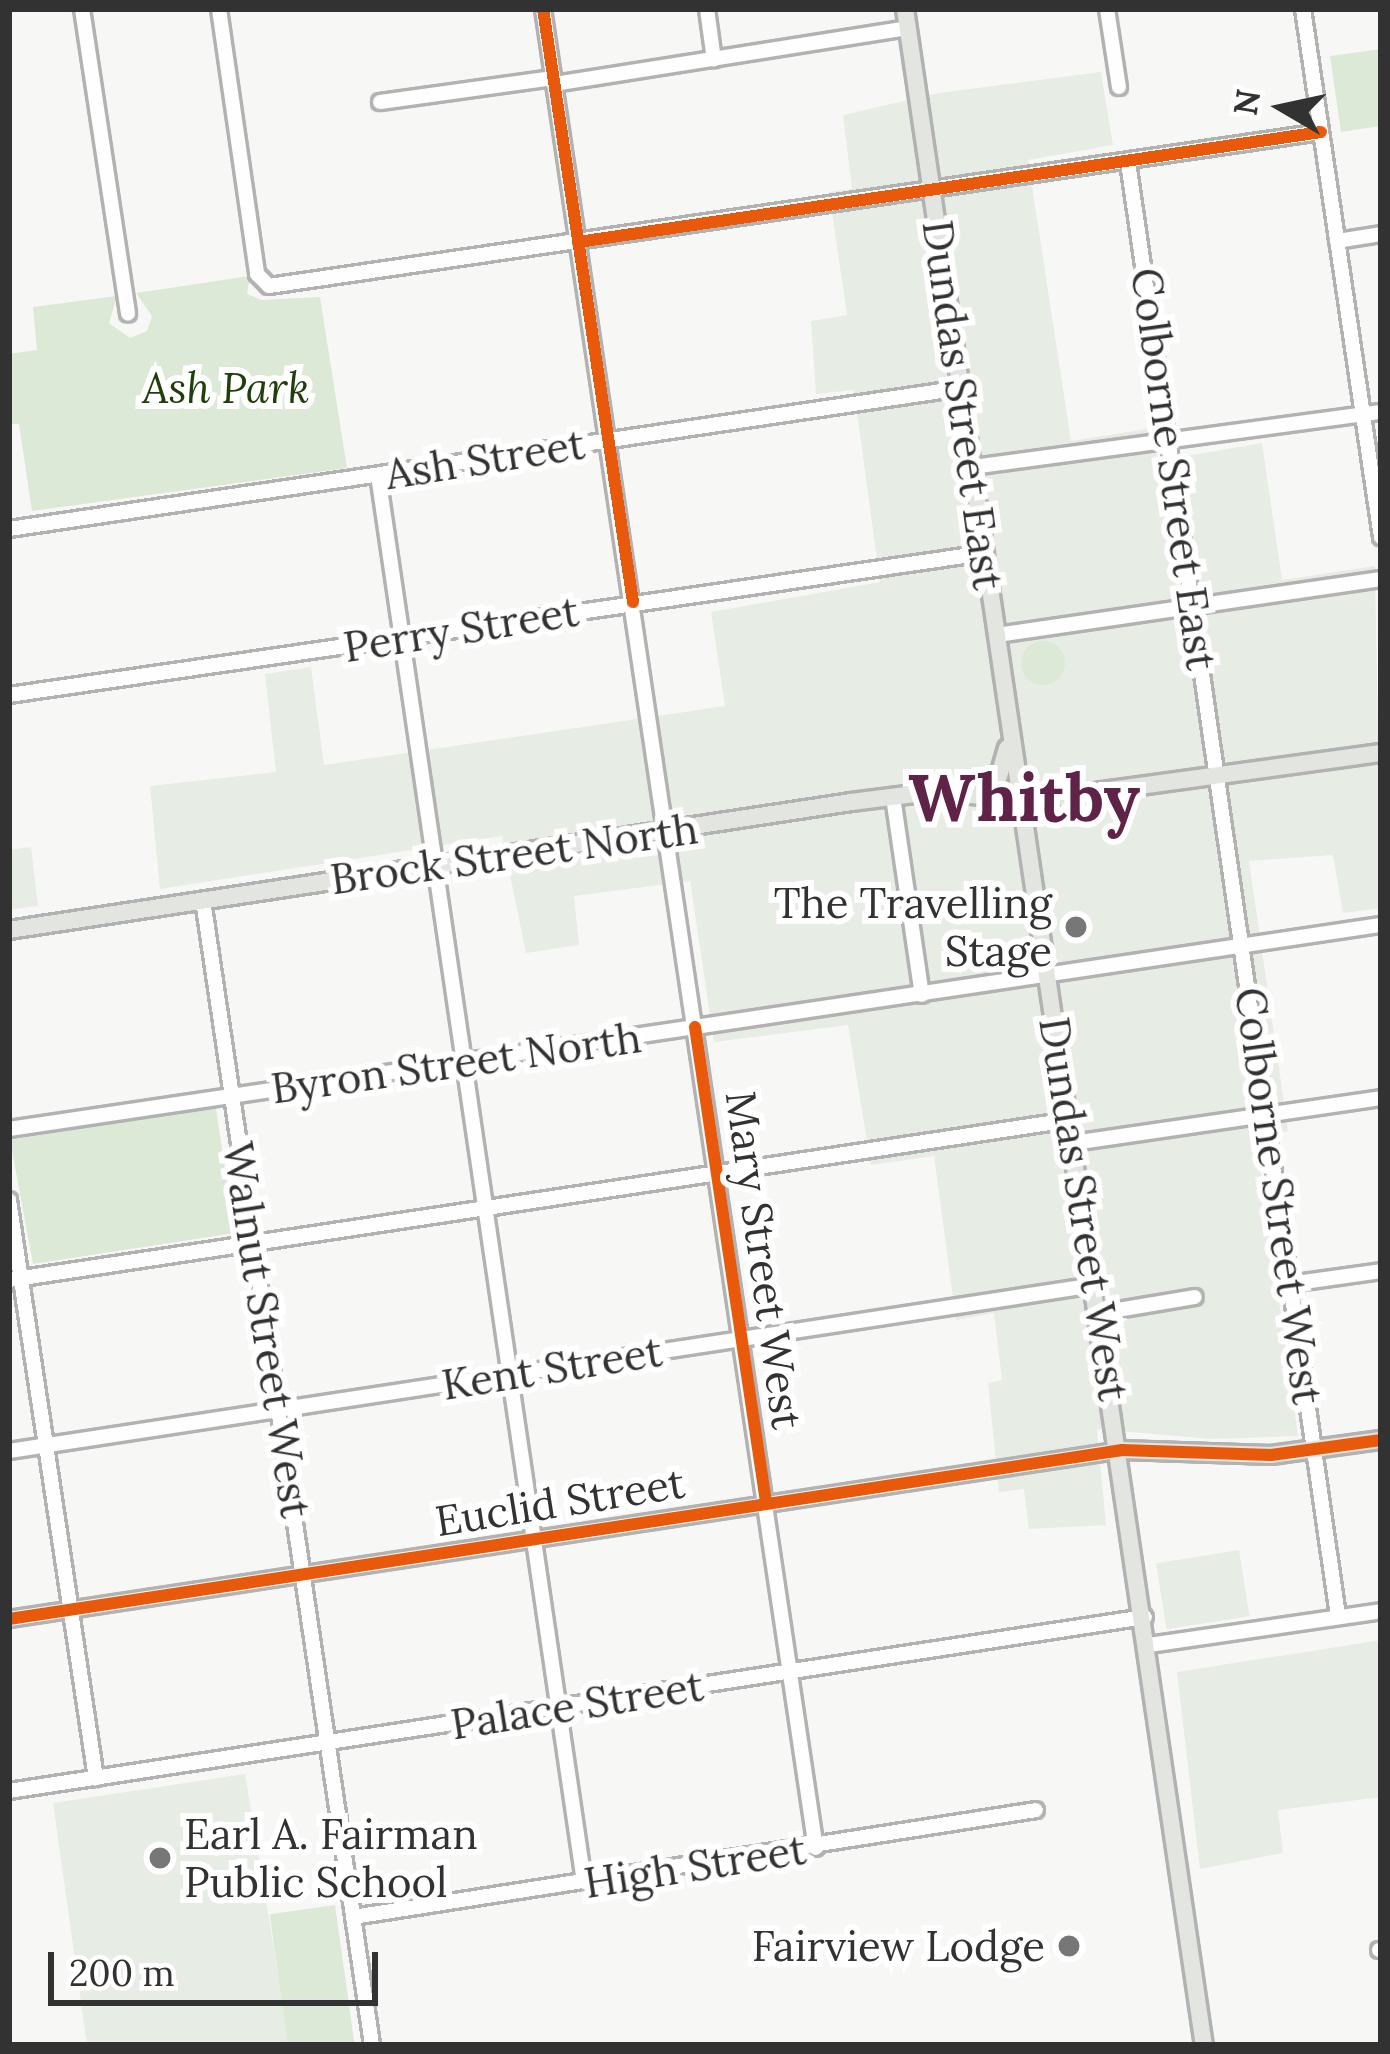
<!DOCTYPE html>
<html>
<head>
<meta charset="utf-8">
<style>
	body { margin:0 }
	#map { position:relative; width:1390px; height:2054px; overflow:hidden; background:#f7f8f6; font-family:Lora,serif }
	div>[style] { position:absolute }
	.built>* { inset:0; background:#e7ece5; transform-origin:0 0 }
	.green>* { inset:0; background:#dce9d6; transform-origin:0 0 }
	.round { border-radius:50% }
	.roads { filter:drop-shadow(3px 0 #b1b2b1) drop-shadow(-3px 0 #b1b2b1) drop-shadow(0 3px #b1b2b1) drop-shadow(0 -3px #b1b2b1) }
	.minor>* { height:14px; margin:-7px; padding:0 7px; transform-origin:7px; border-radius:7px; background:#fefefe }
	.major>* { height:16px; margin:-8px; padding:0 8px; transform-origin:8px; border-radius:8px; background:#e2e5e0 }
	.cycleway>* { height:12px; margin:-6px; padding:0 6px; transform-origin:6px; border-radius:6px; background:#e8590c }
	.dots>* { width:33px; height:33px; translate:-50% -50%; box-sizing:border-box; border:6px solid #fff; border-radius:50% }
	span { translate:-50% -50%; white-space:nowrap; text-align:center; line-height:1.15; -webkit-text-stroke:12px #fff; paint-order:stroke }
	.park-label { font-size:42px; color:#1e3f0a; font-style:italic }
	.street-label { font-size:42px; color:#313231 }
	.poi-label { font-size:42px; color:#313231 }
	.right { translate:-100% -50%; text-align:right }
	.left { translate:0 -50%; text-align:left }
	.town-label { font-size:66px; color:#602348; font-weight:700 }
	.frame { position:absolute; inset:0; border:12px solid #313231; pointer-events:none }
	.north { position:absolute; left:1222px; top:48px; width:120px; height:120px; -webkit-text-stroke:9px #fff; paint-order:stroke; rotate:279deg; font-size:33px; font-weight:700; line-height:48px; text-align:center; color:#313231 }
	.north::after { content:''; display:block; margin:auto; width:42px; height:54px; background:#313231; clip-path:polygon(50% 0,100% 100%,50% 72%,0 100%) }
	.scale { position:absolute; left:48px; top:1952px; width:330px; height:54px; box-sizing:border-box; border:6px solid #313231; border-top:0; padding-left:15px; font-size:36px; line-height:42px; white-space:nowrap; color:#313231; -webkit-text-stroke:9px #fff; paint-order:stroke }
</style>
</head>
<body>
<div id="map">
	<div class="built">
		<i style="clip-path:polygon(1101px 72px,1113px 145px,1028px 160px,1071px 441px,1153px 428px,1157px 461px,1262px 443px,1282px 580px,1375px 566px,1381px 908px,1343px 913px,1333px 855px,1249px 861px,1288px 1131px,1256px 1138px,1298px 1436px,1211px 1439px,1097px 1429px,1106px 1525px,1029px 1529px,1024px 1489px,999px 1492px,988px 1383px,1002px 1380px,994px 1313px,956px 1320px,934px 1156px,871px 1165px,848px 1025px,714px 1042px,690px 881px,574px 896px,579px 945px,526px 953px,502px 836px,160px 889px,150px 786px,276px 772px,265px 674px,311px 667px,324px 765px,725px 706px,711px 612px,880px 582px,854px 390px,816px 394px,811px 321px,847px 315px,829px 192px,852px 189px,843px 115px,939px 93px)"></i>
		<i style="clip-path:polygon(31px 847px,38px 906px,9px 910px,9px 850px)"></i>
		<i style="left:1239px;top:1550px;width:67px;height:84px;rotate:81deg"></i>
		<i style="clip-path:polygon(1381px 1640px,1381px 1797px,1278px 1810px,1283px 1853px,1200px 1869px,1177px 1672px)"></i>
		<i style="clip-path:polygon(245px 1774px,290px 2045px,87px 2045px,53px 1803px)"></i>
	</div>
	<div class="green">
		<i style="clip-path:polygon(1381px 49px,1381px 126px,1341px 132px,1330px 56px)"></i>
		<i style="clip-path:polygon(250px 276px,247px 294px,261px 300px,320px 297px,347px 468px,32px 511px,19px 424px,9px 424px,9px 354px,37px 350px,33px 307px,117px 296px,109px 323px,130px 338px,147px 331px,152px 316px,136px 293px)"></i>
		<i class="round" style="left:1021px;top:641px;width:44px;height:44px"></i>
		<i style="clip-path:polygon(206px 1108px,216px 1109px,235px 1233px,33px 1264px,10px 1140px)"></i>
		<i style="left:335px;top:1905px;width:141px;height:66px;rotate:82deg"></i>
	</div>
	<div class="roads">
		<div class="minor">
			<i style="left:82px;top:9px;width:308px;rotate:81.4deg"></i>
			<i style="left:219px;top:9px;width:268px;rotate:81.8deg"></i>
			<i style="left:257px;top:274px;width:17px;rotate:45deg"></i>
			<i style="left:269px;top:286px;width:1063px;rotate:-8.33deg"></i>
			<i style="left:543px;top:9px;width:1859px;rotate:81.56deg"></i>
			<i style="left:707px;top:9px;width:51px;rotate:82.2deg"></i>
			<i style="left:1107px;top:9px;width:79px;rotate:81.3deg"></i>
			<i style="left:1303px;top:9px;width:534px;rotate:81.6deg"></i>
			<i style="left:554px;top:84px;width:357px;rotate:-9deg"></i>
			<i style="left:380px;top:102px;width:175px;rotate:-7.9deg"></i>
			<i style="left:1128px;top:162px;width:1469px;rotate:81.78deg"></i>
			<i style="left:1337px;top:241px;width:45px;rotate:-9deg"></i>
			<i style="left:973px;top:467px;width:412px;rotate:-7.7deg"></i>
			<i style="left:378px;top:475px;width:1422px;rotate:81.67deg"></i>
			<i style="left:9px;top:529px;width:962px;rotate:-8.42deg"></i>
			<i style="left:997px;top:635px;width:388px;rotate:-8.3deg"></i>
			<i style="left:9px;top:695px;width:986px;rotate:-8.28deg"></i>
			<i style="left:893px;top:797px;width:200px;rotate:81.7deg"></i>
			<i style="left:203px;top:900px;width:1157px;rotate:81.6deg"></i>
			<i style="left:9px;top:1129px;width:1387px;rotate:-8.46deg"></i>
			<i style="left:1073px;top:1143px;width:311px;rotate:-8.3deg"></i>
			<i style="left:9px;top:1200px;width:585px;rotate:81.44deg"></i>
			<i style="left:9px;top:1280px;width:1073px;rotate:-8.58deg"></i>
			<i style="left:1289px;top:1284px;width:93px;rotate:-8deg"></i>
			<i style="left:1100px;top:1313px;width:96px;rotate:-9.6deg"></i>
			<i style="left:9px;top:1451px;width:1099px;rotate:-8.69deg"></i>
			<i style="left:9px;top:1619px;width:1126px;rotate:-8.63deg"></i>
			<i style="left:1149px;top:1645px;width:234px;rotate:-8.3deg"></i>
			<i style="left:9px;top:1791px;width:1149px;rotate:-8.71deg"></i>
			<i style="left:353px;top:1917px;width:691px;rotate:-8.9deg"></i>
			<i style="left:1379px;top:1950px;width:2px"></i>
		</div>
		<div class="major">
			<i style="left:905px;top:9px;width:2058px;rotate:81.65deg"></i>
			<i style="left:976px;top:794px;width:29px;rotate:-38deg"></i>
			<i style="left:999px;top:776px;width:29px;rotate:-74deg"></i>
			<i style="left:9px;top:930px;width:852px;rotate:-8.64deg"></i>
			<i style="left:851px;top:802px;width:80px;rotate:-7.2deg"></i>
			<i style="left:930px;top:792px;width:107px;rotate:4.3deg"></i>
			<i style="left:1037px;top:800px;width:347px;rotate:-7.8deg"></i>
			<i style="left:1122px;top:1450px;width:149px;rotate:1.9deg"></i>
			<i style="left:1271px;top:1455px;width:111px;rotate:-7.8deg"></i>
		</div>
	</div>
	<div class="cycleway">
		<i style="left:543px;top:9px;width:600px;rotate:81.37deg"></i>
		<i style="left:578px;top:242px;width:751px;rotate:-8.42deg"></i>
		<i style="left:695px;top:1027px;width:481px;rotate:81.5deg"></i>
		<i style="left:9px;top:1619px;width:1126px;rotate:-8.63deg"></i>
		<i style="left:1122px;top:1450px;width:149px;rotate:1.9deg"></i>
		<i style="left:1271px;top:1455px;width:111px;rotate:-7.8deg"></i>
	</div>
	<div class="dots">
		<i style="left:1076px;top:927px;background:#767776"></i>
		<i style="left:160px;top:1858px;background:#767776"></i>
		<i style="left:1069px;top:1946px;background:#767776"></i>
	</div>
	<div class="park-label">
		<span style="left:226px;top:388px">Ash Park</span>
	</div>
	<div class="street-label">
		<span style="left:963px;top:405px;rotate:82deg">Dundas Street East</span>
		<span style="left:485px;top:459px;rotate:-9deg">Ash Street</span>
		<span style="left:1174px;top:469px;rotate:82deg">Colborne Street East</span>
		<span style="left:461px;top:629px;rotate:-9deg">Perry Street</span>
		<span style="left:514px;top:854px;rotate:-8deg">Brock Street North</span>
		<span style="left:456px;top:1063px;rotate:-8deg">Byron Street North</span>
		<span style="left:1279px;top:1196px;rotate:82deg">Colborne Street West</span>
		<span style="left:1084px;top:1209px;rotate:81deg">Dundas Street West</span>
		<span style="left:764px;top:1260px;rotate:82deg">Mary Street West</span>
		<span style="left:267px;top:1330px;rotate:81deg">Walnut Street West</span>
		<span style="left:552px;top:1368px;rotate:-9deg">Kent Street</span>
		<span style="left:560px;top:1502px;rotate:-9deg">Euclid Street</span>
		<span style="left:577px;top:1705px;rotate:-9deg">Palace Street</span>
		<span style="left:695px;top:1866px;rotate:-9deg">High Street</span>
	</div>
	<div class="poi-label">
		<span class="right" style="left:1052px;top:927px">The Travelling<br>Stage</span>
		<span class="left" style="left:184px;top:1858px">Earl A. Fairman<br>Public School</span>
		<span class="right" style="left:1045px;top:1946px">Fairview Lodge</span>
	</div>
	<div class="town-label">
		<span style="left:1024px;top:798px">Whitby</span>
	</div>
	<div class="frame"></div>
	<div class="north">N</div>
	<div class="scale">200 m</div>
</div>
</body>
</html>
